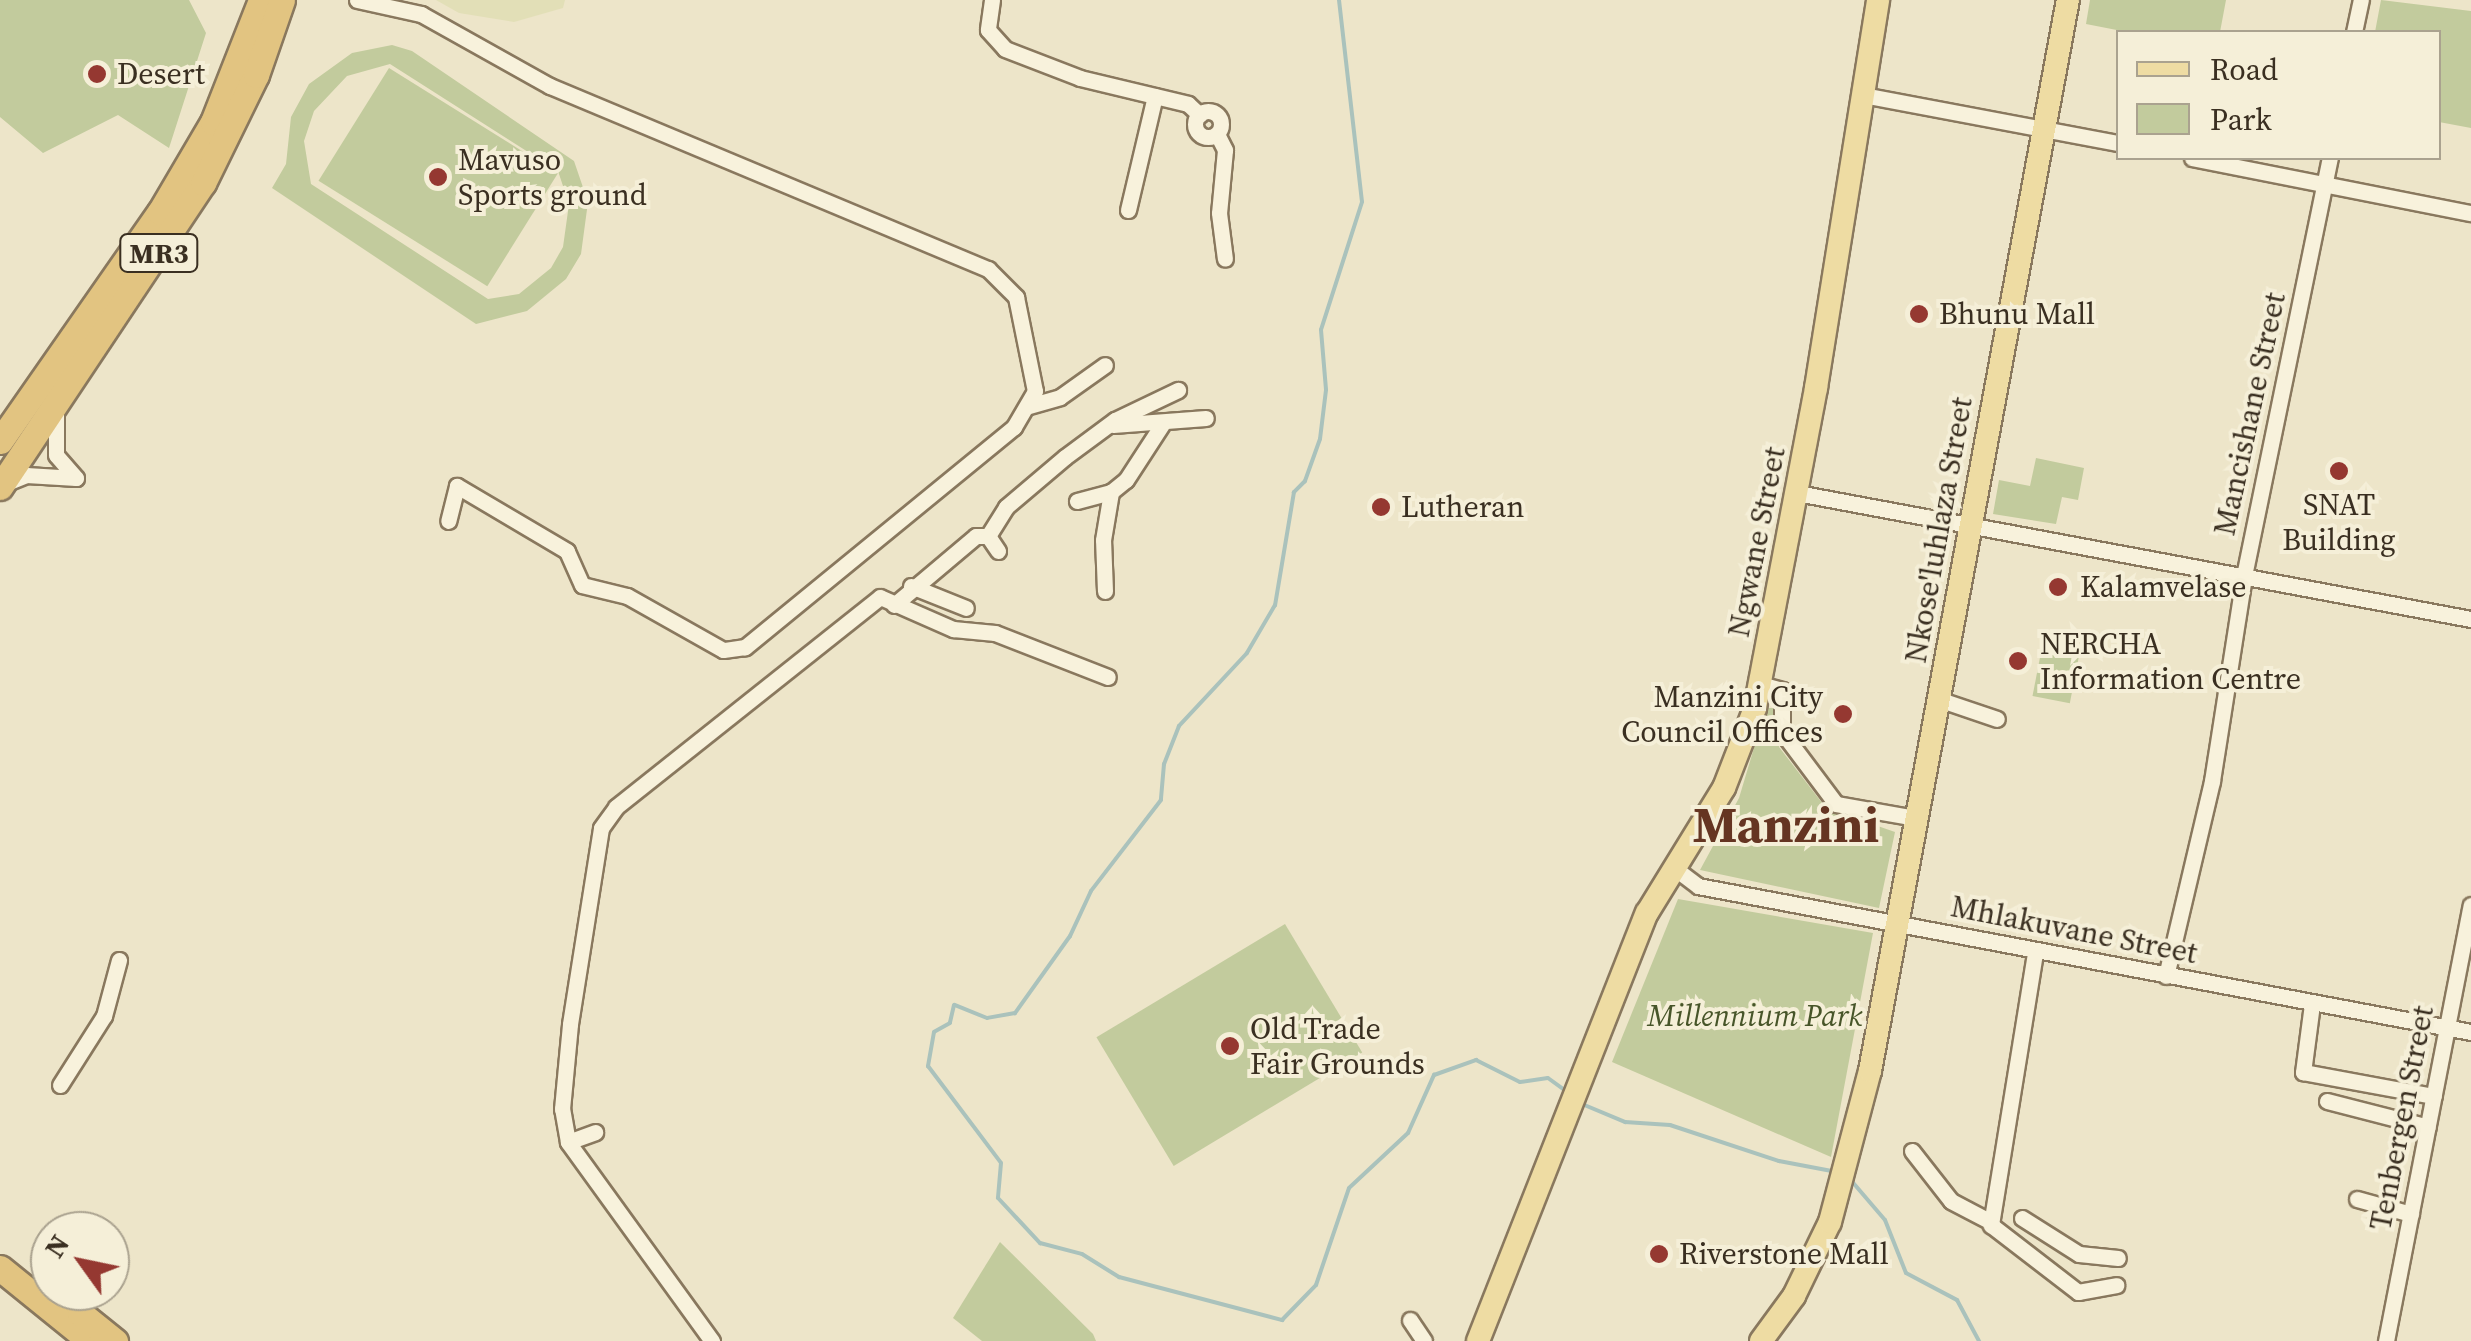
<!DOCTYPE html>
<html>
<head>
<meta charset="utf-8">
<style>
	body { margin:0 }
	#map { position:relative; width:2471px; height:1341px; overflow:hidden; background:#ede5c9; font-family:"Source Serif 4",serif }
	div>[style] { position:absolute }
	.farmland>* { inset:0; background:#e2dfb7 }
	.green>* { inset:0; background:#c2cb9d; transform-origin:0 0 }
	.stream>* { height:4px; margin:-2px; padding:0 2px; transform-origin:2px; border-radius:2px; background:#aac2bc }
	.roads { filter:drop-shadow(2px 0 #89785e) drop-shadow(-2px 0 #89785e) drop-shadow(0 2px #89785e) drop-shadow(0 -2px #89785e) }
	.minor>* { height:15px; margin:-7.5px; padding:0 7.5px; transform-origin:7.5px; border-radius:7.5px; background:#f8f2dc }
	.minor>.ring { margin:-7.5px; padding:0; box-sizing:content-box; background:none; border:15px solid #f8f2dc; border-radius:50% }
	.primary>* { height:22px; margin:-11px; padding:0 11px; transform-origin:11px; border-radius:11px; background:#eedca3 }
	.trunk>* { height:25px; margin:-12.5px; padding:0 12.5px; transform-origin:12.5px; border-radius:12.5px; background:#e2c481 }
	.dots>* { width:28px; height:28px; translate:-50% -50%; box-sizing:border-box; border:5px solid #f5efd8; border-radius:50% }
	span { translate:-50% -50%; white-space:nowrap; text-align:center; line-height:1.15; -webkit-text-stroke:8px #f5efd8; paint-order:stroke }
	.shield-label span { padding:2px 8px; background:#f5efd8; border:2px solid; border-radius:8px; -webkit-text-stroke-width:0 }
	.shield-label { font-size:28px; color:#3a2f21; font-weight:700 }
	.poi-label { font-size:30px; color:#3a2f21 }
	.left { translate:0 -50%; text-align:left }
	.right { translate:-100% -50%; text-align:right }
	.street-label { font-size:30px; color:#3a2f21 }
	.park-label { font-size:30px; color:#475529; font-style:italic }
	.town-label { font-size:50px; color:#653522; font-weight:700 }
	.legend { position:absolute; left:2116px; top:30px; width:325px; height:130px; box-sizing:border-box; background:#f5efd8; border:2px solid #aaa28f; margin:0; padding:12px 18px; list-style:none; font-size:30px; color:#3a2f21 }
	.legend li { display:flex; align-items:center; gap:20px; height:50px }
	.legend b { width:50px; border:2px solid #aaa28f }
	.north { position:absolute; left:30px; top:1211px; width:100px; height:100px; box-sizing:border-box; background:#f5efd8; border:2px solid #aaa28f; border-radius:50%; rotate:303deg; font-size:28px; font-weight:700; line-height:40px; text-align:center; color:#3a2f21 }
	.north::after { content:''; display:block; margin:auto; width:35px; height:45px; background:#953831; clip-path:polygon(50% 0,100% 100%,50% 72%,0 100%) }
</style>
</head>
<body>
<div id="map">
	<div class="farmland">
		<i style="clip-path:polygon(436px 0,565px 0,563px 8px,514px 22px,459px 13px)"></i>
	</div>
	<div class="green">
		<i style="clip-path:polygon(0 0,189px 0,206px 33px,169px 148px,118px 115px,43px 153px,0 117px)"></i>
		<i style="clip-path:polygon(2090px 0,2226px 0,2220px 32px,2127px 32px,2086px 24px)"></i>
		<i style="clip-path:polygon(2381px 0,2471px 11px,2471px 128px,2439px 122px,2438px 32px,2375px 32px)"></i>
		<i style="clip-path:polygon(evenodd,392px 45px,412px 51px,574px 161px,588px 202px,581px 254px,566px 279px,527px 311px,476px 324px,272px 188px,286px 164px,291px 117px,309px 84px,352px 53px,392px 45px,390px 64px,558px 171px,569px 204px,563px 247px,551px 268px,519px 294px,488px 299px,311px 184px,304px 141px,314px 111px,347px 76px,390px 64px)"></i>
		<i style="left:389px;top:68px;width:199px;height:133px;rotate:32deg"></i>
		<i style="clip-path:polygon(2036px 458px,2084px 468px,2078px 500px,2062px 497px,2056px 524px,1993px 514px,1999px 480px,2030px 486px)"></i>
		<i style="left:2043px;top:642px;width:38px;height:55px;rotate:11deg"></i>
		<i style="clip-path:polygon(1766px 708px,1778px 708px,1779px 747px,1826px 808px,1895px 832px,1879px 908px,1700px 870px,1739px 798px)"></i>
		<i style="clip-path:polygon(1678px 899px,1873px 933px,1831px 1157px,1612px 1062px)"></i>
		<i style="left:1285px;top:924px;width:150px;height:220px;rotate:59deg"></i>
		<i style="clip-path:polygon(1000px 1242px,1093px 1334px,1096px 1341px,982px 1341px,953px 1318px)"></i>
	</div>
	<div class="stream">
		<i style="left:1339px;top:0;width:203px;rotate:83.5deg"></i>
		<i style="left:1362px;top:202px;width:134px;rotate:107.8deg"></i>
		<i style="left:1321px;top:330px;width:60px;rotate:85.2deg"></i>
		<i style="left:1326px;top:390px;width:49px;rotate:97deg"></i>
		<i style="left:1320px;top:439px;width:45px;rotate:109.7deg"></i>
		<i style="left:1305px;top:481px;width:16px;rotate:135deg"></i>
		<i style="left:1294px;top:492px;width:115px;rotate:99.5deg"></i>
		<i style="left:1275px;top:605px;width:56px;rotate:120.3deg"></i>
		<i style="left:1247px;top:653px;width:100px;rotate:133deg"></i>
		<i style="left:1179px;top:726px;width:41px;rotate:111.5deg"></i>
		<i style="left:1164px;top:764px;width:36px;rotate:95deg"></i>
		<i style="left:1161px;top:800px;width:115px;rotate:127.6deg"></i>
		<i style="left:1091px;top:891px;width:50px;rotate:115deg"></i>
		<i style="left:1070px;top:936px;width:95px;rotate:125.5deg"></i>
		<i style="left:1015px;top:1013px;width:28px;rotate:170deg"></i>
		<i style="left:987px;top:1018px;width:35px;rotate:-158deg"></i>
		<i style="left:954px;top:1005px;width:18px;rotate:103deg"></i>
		<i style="left:950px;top:1023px;width:18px;rotate:151deg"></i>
		<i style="left:934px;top:1032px;width:35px;rotate:100deg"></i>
		<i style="left:928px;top:1066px;width:121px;rotate:53deg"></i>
		<i style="left:1001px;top:1163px;width:35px;rotate:95deg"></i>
		<i style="left:998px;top:1198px;width:62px;rotate:47deg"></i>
		<i style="left:1040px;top:1243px;width:43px;rotate:14.7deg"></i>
		<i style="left:1082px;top:1254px;width:44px;rotate:31.9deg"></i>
		<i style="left:1119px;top:1277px;width:169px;rotate:14.8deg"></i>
		<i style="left:1282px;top:1320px;width:49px;rotate:-45.8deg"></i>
		<i style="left:1316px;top:1285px;width:102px;rotate:-71.2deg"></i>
		<i style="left:1349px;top:1188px;width:81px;rotate:-43deg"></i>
		<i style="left:1408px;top:1133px;width:64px;rotate:-65.9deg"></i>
		<i style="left:1434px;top:1075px;width:45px;rotate:-19.7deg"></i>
		<i style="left:1476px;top:1060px;width:49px;rotate:26.6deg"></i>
		<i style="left:1520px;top:1082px;width:28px;rotate:-8deg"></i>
		<i style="left:1548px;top:1078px;width:24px;rotate:36deg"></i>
		<i style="left:1582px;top:1104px;width:47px;rotate:22.7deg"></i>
		<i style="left:1625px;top:1122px;width:45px;rotate:3.8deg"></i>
		<i style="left:1670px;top:1125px;width:115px;rotate:18.3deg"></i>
		<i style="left:1779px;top:1161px;width:59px;rotate:10.7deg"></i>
		<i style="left:1849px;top:1178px;width:55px;rotate:49.4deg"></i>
		<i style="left:1885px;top:1220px;width:57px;rotate:68.4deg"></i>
		<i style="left:1906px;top:1273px;width:58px;rotate:27.9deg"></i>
		<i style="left:1957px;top:1300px;width:47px;rotate:61.8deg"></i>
	</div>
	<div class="roads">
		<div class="minor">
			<i style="left:357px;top:0;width:66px;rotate:12.3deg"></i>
			<i style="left:421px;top:14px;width:148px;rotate:29.2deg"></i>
			<i style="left:550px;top:86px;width:475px;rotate:22.7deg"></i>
			<i style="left:988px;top:269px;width:40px;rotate:45deg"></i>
			<i style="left:1016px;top:297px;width:96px;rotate:78.6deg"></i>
			<i style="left:1035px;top:391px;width:42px;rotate:120.3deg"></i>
			<i style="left:1014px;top:427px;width:348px;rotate:140.7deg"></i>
			<i style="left:745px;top:647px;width:22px;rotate:172deg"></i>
			<i style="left:723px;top:650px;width:110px;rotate:-150.6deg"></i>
			<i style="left:627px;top:596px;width:46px;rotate:-166.3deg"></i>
			<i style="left:582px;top:585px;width:37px;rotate:-114deg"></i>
			<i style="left:567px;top:551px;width:128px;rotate:-149.4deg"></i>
			<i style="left:457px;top:486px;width:36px;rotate:104deg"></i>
			<i style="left:992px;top:0;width:30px;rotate:98deg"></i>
			<i style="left:988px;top:30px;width:25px;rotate:48deg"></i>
			<i style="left:1005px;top:49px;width:80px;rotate:21.1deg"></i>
			<i style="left:1080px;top:78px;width:111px;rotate:13.5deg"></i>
			<i style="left:1188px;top:104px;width:16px;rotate:43deg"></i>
			<i style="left:2354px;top:32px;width:33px;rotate:-78deg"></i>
			<i style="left:1863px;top:95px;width:259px;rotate:10.7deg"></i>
			<i class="ring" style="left:1195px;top:111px;width:11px;height:11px"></i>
			<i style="left:1217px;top:134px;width:18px;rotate:63deg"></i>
			<i style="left:1225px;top:150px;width:63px;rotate:95.4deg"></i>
			<i style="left:1219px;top:213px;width:46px;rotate:82.6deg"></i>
			<i style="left:2192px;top:158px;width:284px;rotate:11.2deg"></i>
			<i style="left:1128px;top:210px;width:117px;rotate:-76.7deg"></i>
			<i style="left:1029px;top:406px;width:32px;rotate:-16deg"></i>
			<i style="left:1060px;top:397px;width:55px;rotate:-35.4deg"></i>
			<i style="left:1113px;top:425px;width:93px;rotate:-4.3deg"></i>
			<i style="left:4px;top:484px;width:24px;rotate:-22deg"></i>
			<i style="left:26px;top:475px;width:50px;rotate:3.4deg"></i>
			<i style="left:76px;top:478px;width:30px;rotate:-131deg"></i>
			<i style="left:56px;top:455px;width:40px;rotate:-90deg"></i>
			<i style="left:1797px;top:493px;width:686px;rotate:10.59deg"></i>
			<i style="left:1077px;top:501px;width:35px;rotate:-15deg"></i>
			<i style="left:1111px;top:492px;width:19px;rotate:-39deg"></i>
			<i style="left:1126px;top:480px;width:68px;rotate:-57deg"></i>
			<i style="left:988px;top:536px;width:34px;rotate:-58deg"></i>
			<i style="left:1006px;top:507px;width:77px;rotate:-40.3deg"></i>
			<i style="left:1065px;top:457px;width:62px;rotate:-36.5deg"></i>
			<i style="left:1115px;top:420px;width:70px;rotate:-25.5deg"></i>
			<i style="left:911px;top:586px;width:59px;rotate:21.8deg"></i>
			<i style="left:1105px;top:591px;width:51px;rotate:-92.2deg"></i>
			<i style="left:1103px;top:540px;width:49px;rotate:-80.5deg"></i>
			<i style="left:894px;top:605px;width:107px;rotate:-40.1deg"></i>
			<i style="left:976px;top:536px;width:12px"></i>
			<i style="left:988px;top:536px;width:18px;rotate:56deg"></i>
			<i style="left:1760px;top:684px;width:23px;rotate:15deg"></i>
			<i style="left:1782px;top:690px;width:42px;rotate:90deg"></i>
			<i style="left:1782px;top:732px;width:90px;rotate:53.1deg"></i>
			<i style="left:1836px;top:804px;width:80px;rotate:10deg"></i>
			<i style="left:1938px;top:699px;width:62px;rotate:18.7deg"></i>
			<i style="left:1673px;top:867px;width:31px;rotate:37deg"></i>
			<i style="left:1698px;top:886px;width:787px;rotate:10.7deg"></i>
			<i style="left:2035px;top:953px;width:276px;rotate:99.2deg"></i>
			<i style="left:1991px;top:1225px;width:110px;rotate:37.6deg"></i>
			<i style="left:2078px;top:1292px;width:39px;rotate:-10deg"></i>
			<i style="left:2166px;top:976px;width:200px;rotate:-76.7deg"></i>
			<i style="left:2212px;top:781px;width:207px;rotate:-81.1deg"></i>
			<i style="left:2244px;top:576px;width:427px;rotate:-78.4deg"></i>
			<i style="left:2312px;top:1004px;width:69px;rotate:97.5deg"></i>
			<i style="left:2303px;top:1072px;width:133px;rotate:10.4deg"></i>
			<i style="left:60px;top:1085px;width:82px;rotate:-57.5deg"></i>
			<i style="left:104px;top:1016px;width:58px;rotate:-75deg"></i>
			<i style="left:2327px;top:1101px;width:104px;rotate:14.4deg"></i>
			<i style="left:568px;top:1142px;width:29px;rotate:-20deg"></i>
			<i style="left:1912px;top:1151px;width:63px;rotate:52deg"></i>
			<i style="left:1951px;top:1201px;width:45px;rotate:27.7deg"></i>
			<i style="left:2357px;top:1199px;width:56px;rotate:15.5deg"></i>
			<i style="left:2022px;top:1218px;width:67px;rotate:32.3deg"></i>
			<i style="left:2079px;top:1254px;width:39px;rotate:6deg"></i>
			<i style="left:1410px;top:1320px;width:25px;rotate:56deg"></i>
			<i style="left:712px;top:1341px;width:246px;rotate:-125.9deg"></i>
			<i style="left:568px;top:1142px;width:34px;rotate:-100deg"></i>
			<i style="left:562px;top:1109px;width:85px;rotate:-84.6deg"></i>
			<i style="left:570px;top:1024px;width:198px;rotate:-81deg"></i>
			<i style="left:601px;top:828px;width:26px;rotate:-54deg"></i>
			<i style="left:616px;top:807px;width:337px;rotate:-38.5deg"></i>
			<i style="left:880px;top:597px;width:80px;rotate:23.7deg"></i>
			<i style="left:953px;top:629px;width:42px;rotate:5.4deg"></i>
			<i style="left:995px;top:633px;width:121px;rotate:21.3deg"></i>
			<i style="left:2386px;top:1341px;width:444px;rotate:-79deg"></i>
		</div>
		<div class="primary">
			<i style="left:1478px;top:1341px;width:460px;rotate:-68.5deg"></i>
			<i style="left:1647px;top:913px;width:147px;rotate:-58.4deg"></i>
			<i style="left:1724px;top:788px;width:86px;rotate:-68.8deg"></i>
			<i style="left:1755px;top:708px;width:326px;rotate:-79.2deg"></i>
			<i style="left:1816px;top:388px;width:393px;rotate:-80.9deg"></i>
			<i style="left:1761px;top:1341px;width:56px;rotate:-53.7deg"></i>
			<i style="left:1794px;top:1296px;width:82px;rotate:-64.1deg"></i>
			<i style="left:1830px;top:1222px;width:156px;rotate:-75.2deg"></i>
			<i style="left:1870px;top:1071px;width:1089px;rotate:-79.53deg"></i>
		</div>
		<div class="trunk">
			<i style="left:0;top:441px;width:279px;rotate:-55.1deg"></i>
			<i style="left:160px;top:212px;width:104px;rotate:-59.5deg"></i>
			<i style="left:213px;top:122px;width:131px;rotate:-68.5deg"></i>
			<i style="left:0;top:487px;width:366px;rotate:-56.3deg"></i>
			<i style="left:203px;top:183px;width:120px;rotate:-63.9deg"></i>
			<i style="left:256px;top:75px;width:79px;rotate:-70.9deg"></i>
			<i style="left:0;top:1268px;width:116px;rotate:39deg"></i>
			<i style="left:80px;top:1313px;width:45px;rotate:38.7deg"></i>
		</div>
	</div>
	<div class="dots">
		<i style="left:97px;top:74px;background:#953831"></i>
		<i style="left:438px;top:177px;background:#953831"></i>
		<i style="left:1919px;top:314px;background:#953831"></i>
		<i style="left:2339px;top:471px;background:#953831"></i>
		<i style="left:1381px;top:507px;background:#953831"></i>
		<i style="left:2058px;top:587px;background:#953831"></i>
		<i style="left:2018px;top:661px;background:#953831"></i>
		<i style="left:1843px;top:714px;background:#953831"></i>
		<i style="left:1230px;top:1046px;background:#953831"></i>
		<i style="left:1659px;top:1254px;background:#953831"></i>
	</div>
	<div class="shield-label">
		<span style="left:159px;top:253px">MR3</span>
	</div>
	<div class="poi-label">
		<span class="left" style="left:117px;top:74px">Desert</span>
		<span class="left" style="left:458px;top:177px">Mavuso<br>Sports ground</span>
		<span class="left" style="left:1939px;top:314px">Bhunu Mall</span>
		<span style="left:2339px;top:522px">SNAT<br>Building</span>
		<span class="left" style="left:1401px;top:507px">Lutheran</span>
		<span class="left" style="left:2080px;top:587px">Kalamvelase</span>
		<span class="left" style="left:2040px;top:661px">NERCHA<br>Information Centre</span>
		<span class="right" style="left:1823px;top:714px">Manzini City<br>Council Offices</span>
		<span class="left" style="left:1250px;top:1046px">Old Trade<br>Fair Grounds</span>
		<span class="left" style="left:1679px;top:1254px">Riverstone Mall</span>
	</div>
	<div class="street-label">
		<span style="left:2250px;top:414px;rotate:-78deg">Mancishane Street</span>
		<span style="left:1939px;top:530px;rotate:-80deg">Nkose'luhlaza Street</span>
		<span style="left:1757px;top:542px;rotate:-79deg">Ngwane Street</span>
		<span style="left:2074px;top:930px;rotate:11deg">Mhlakuvane Street</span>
		<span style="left:2402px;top:1118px;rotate:-79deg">Tenbergen Street</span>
	</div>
	<div class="park-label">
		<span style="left:1755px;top:1016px">Millennium Park</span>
	</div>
	<div class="town-label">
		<span style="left:1786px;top:825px">Manzini</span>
	</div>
	<ul class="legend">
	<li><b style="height:12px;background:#eedca3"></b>Road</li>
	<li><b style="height:28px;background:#c2cb9d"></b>Park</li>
	</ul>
	<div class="north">N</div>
</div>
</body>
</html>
